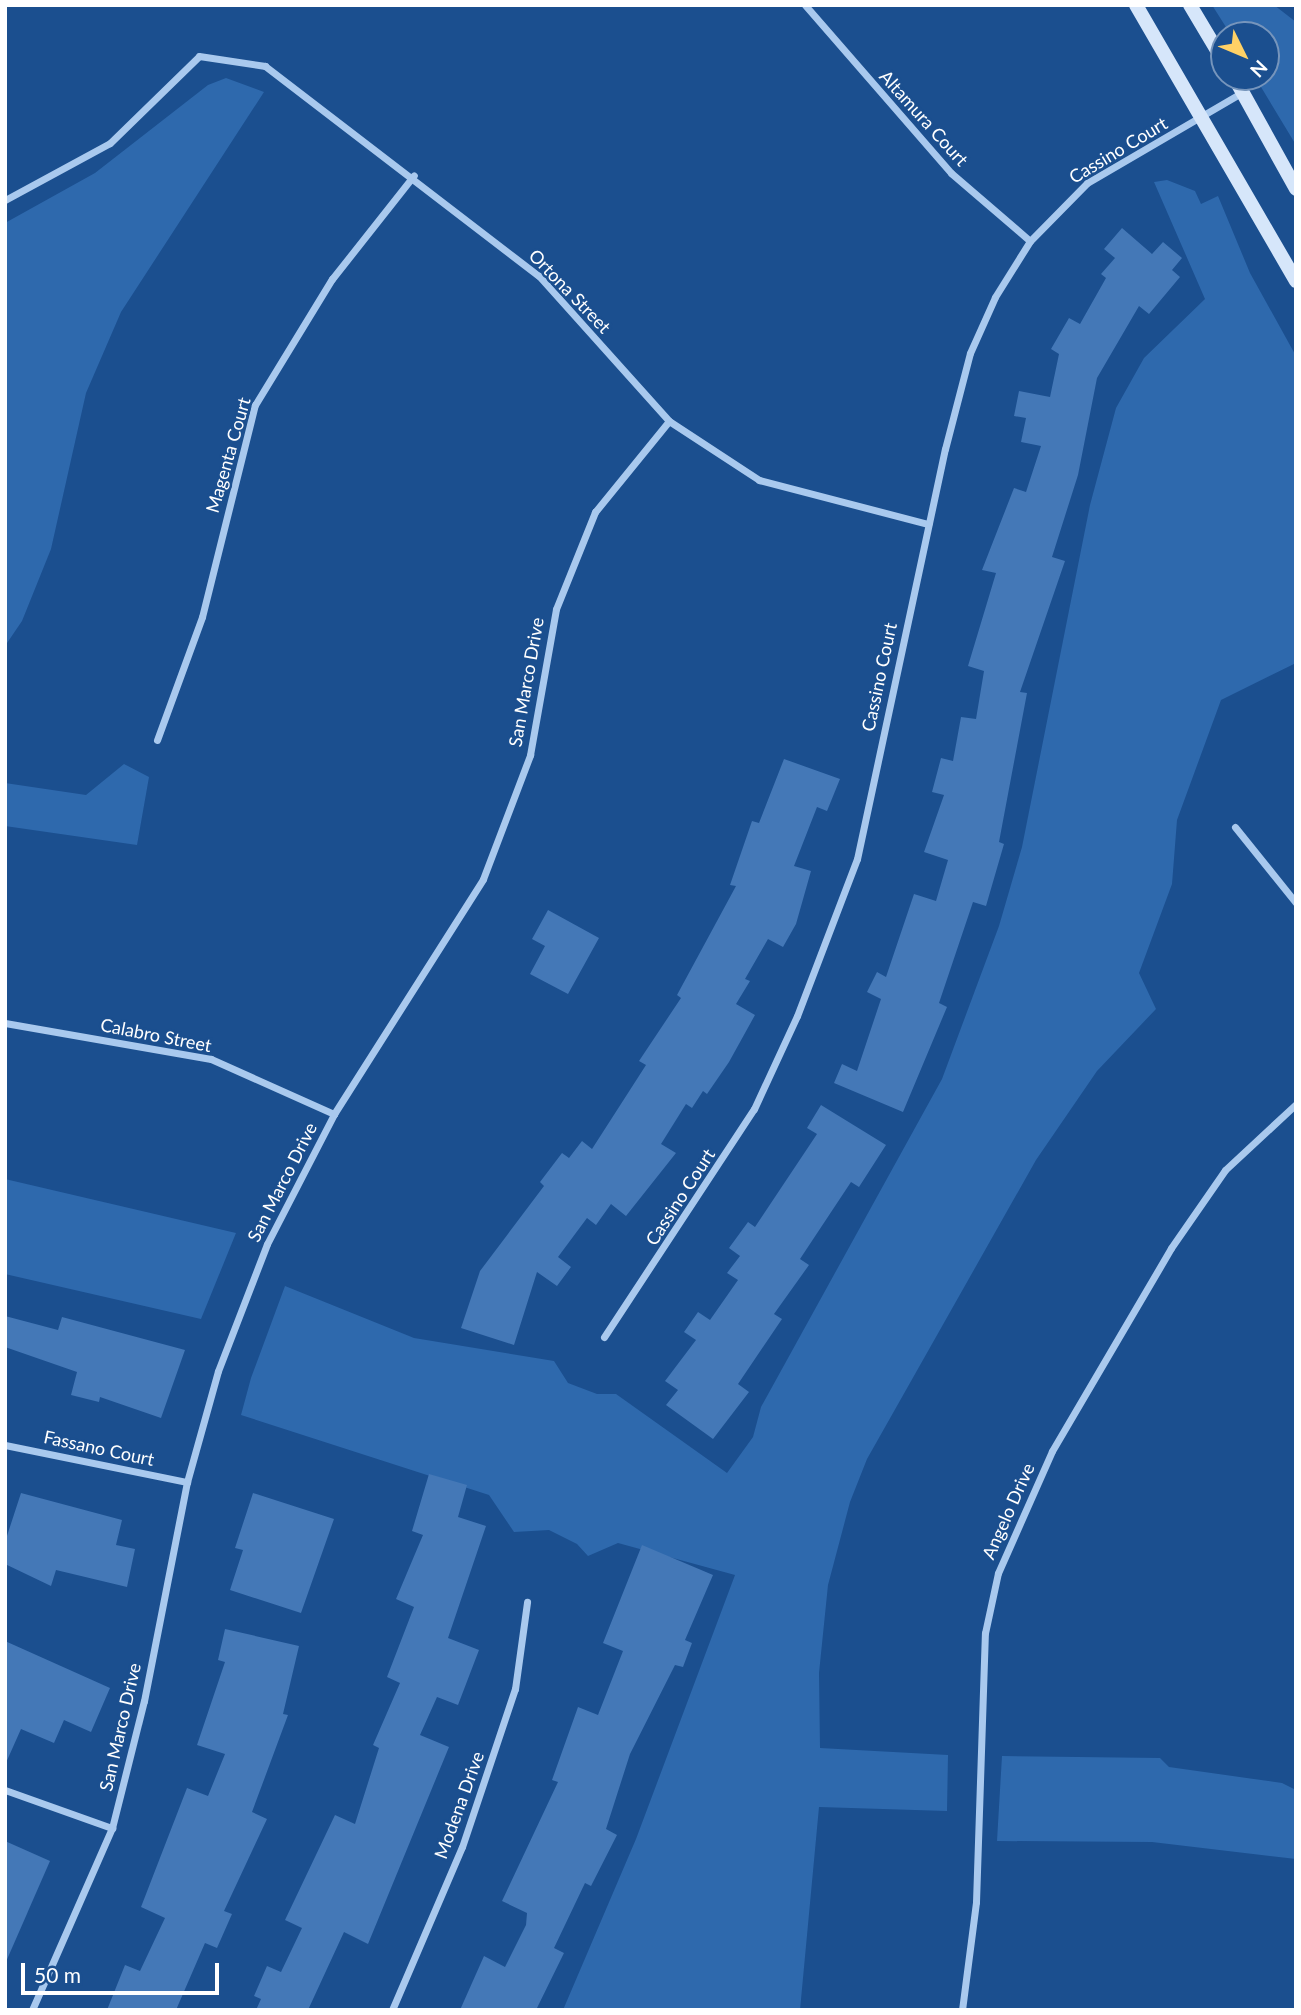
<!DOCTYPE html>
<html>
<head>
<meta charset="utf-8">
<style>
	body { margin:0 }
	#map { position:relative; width:1301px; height:2015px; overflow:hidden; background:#1b4f8f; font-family:Lato,sans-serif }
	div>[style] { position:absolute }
	.green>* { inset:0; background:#2e69ad }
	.building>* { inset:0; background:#4478b7 }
	.street>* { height:7px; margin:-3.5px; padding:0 3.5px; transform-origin:3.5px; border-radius:3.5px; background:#a9c9ee }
	.secondary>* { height:14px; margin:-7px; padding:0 7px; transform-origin:7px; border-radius:7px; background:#d6e6fa }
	span { translate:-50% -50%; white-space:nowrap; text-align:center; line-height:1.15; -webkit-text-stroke:5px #1b4f8f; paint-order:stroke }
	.street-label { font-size:18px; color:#fff }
	.frame { position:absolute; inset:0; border:7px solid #fff; pointer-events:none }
	.north { position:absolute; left:1210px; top:21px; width:70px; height:70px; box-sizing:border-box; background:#1b4f8f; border:2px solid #7695bc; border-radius:50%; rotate:133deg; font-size:19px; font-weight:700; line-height:28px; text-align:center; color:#fff }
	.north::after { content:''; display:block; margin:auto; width:24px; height:32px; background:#ffd166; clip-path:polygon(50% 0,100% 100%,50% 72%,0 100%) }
	.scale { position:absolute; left:21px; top:1963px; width:198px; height:32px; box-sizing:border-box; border:4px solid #fff; border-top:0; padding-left:9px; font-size:21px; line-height:24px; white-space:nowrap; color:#fff; -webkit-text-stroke:5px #1b4f8f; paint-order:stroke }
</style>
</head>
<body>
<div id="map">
	<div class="green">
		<i style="clip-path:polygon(1212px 5px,1274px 5px,1296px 22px,1296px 145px,1255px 77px,1266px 77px,1266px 35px,1231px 35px)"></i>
		<i style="clip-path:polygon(226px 78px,264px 92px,121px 312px,86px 393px,51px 549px,22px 621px,5px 646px,5px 223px,95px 173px,208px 85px)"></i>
		<i style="clip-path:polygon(1167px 180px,1195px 191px,1201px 204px,1218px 196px,1250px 273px,1296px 356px,1296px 663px,1221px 700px,1177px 820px,1172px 884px,1139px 973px,1156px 1009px,1097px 1071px,1036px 1160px,867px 1459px,850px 1502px,828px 1585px,819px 1673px,820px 1748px,948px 1755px,947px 1811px,819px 1807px,800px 2010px,563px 2010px,636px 1839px,735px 1575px,618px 1543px,588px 1556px,577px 1544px,549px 1530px,514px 1532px,489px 1495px,241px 1415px,251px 1378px,285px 1286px,414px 1338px,554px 1361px,568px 1383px,597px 1394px,616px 1394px,727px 1473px,753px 1437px,761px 1407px,942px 1079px,999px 926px,1022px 847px,1090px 505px,1116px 408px,1144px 358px,1205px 299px,1154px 182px)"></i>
		<i style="clip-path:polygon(124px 764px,149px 777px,137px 845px,5px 826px,5px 783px,86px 795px)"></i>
		<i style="clip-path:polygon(5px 1179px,236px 1233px,201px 1319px,5px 1274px)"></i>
		<i style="clip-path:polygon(1002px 1756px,1160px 1758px,1169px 1767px,1282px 1783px,1296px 1790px,1296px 1859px,1152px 1842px,997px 1841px)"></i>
	</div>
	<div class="building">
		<i style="clip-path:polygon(1122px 228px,1152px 254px,1163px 242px,1182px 258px,1172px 270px,1180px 277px,1149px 314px,1139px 306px,1097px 378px,1078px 475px,1052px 557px,1065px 561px,1020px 692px,1027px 693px,999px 842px,1004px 844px,986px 906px,973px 902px,939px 1003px,947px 1007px,903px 1112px,834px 1083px,842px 1064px,857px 1071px,881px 999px,867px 992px,877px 972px,886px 977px,914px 894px,936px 901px,948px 860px,924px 852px,944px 795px,932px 792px,941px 758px,953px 761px,961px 717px,976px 719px,984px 671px,968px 666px,996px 573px,982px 570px,1014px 488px,1026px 492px,1041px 446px,1021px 442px,1026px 418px,1014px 416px,1019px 391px,1050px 397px,1059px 354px,1051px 349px,1069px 318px,1080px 324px,1106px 278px,1101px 274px,1115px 258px,1104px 249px)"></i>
		<i style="clip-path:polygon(784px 759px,840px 779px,827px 811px,817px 807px,794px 866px,811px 871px,796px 924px,783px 947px,768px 939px,745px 979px,750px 981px,736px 1004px,755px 1015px,729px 1062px,707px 1094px,703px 1091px,692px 1108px,686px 1104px,661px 1144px,676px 1153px,626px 1216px,611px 1204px,596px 1225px,587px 1218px,558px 1257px,571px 1267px,557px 1286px,537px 1272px,514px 1345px,461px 1328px,480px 1271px,544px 1186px,540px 1182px,562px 1153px,569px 1158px,582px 1141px,592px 1149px,646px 1065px,639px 1061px,681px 998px,677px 995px,736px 886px,730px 885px,752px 821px,759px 823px)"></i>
		<i style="clip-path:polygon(548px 910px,599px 938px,568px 994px,530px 974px,545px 946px,532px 939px)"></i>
		<i style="clip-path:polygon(821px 1105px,886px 1145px,859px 1187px,851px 1182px,800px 1259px,809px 1265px,774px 1314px,782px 1319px,738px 1384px,749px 1392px,713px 1439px,666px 1405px,678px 1390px,665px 1381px,696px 1340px,684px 1332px,698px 1312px,710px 1320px,738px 1280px,727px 1273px,740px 1256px,729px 1248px,748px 1222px,755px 1227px,817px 1134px,807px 1128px)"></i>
		<i style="clip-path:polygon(5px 1316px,58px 1330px,62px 1317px,185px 1350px,161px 1418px,100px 1397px,99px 1402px,71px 1395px,77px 1372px,5px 1347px)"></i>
		<i style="clip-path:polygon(429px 1474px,467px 1485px,458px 1517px,486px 1526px,448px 1638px,479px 1650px,458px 1705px,437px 1697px,420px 1735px,449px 1747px,368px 1944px,344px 1932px,308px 2010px,256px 2010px,261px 1999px,254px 1996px,267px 1966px,281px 1972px,302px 1928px,285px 1920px,335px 1815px,355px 1824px,379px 1748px,373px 1745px,400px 1683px,387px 1677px,414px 1607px,396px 1599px,423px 1535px,412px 1531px)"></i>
		<i style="clip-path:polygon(21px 1493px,122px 1520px,116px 1545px,135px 1549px,127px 1587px,56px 1570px,51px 1586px,5px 1564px,5px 1542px)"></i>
		<i style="clip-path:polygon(253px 1493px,334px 1519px,301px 1613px,230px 1590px,243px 1550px,235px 1548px)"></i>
		<i style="clip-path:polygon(642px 1545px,713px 1575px,685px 1640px,692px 1643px,683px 1667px,675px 1665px,630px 1754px,606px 1829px,617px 1835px,591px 1886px,585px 1883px,554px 1948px,564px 1953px,536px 2010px,460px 2010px,484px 1956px,505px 1967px,526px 1925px,527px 1913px,502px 1901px,558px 1782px,552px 1780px,578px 1707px,598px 1715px,623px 1651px,603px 1643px)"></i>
		<i style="clip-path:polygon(225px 1629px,299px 1646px,283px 1714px,288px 1715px,252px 1812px,267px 1819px,224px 1911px,232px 1914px,217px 1948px,205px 1943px,176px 2010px,107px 2010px,125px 1965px,140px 1971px,165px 1918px,141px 1907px,187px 1788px,208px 1796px,225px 1754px,197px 1745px,225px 1662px,218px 1660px)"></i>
		<i style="clip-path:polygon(5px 1641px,110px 1688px,91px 1732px,64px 1720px,54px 1743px,21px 1729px,5px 1765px)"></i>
		<i style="clip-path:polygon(5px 1841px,50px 1861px,5px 1964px)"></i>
	</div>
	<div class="street">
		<i style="left:805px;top:5px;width:223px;rotate:49deg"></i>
		<i style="left:951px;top:173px;width:104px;rotate:40.7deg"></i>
		<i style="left:5px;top:200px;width:119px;rotate:-28.5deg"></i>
		<i style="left:110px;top:143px;width:124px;rotate:-44.3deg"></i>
		<i style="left:199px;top:56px;width:67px;rotate:8.6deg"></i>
		<i style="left:265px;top:66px;width:345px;rotate:37.5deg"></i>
		<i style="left:539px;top:276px;width:195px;rotate:48.1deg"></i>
		<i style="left:669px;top:421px;width:108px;rotate:33.2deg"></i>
		<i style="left:759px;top:480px;width:175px;rotate:14.6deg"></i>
		<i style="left:157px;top:740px;width:131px;rotate:-69.9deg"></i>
		<i style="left:202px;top:617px;width:219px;rotate:-76deg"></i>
		<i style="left:255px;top:405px;width:148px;rotate:-58.6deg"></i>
		<i style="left:332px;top:279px;width:132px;rotate:-51.7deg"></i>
		<i style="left:1235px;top:827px;width:97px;rotate:51.2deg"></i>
		<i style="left:5px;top:1023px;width:209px;rotate:9.9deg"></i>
		<i style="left:211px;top:1059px;width:135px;rotate:24.1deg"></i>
		<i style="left:604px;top:1337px;width:273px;rotate:-56.7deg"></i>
		<i style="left:754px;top:1109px;width:102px;rotate:-65.2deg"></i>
		<i style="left:797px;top:1016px;width:168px;rotate:-69.1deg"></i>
		<i style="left:857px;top:859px;width:419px;rotate:-77.9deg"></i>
		<i style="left:945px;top:449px;width:99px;rotate:-75.4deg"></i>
		<i style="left:970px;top:353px;width:61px;rotate:-65.9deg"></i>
		<i style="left:995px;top:297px;width:66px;rotate:-58deg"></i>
		<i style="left:1030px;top:241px;width:81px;rotate:-45.5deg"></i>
		<i style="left:1087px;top:183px;width:181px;rotate:-30.3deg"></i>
		<i style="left:5px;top:1445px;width:186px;rotate:11.5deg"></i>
		<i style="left:5px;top:1790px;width:114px;rotate:19.6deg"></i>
		<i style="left:32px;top:2010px;width:199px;rotate:-66.3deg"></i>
		<i style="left:112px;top:1828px;width:131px;rotate:-75.9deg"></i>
		<i style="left:144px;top:1701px;width:223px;rotate:-78.9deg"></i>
		<i style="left:187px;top:1482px;width:115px;rotate:-74.4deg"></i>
		<i style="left:218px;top:1371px;width:136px;rotate:-68.9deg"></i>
		<i style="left:267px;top:1244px;width:146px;rotate:-62.7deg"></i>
		<i style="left:334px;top:1114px;width:278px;rotate:-57.6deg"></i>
		<i style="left:483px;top:879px;width:133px;rotate:-69.2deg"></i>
		<i style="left:530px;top:755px;width:148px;rotate:-79.9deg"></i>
		<i style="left:556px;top:609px;width:105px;rotate:-68.1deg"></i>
		<i style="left:595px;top:512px;width:117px;rotate:-50.9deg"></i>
		<i style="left:392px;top:2010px;width:177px;rotate:-66.8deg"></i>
		<i style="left:462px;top:1847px;width:167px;rotate:-71.5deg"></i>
		<i style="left:515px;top:1689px;width:88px;rotate:-82.1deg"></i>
		<i style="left:962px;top:2010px;width:109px;rotate:-82.6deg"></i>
		<i style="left:976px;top:1902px;width:269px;rotate:-88.1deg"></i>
		<i style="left:985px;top:1633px;width:61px;rotate:-77.8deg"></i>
		<i style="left:998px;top:1573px;width:133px;rotate:-66.1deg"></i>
		<i style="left:1052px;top:1451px;width:235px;rotate:-59.6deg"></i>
		<i style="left:1171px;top:1248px;width:95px;rotate:-55.3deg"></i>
		<i style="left:1225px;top:1170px;width:97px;rotate:-42.9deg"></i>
	</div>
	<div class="secondary">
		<i style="left:1136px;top:5px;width:319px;rotate:59.9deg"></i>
		<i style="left:1190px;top:5px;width:66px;rotate:59.2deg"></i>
		<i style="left:1234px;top:77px;width:128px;rotate:61deg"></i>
	</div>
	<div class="street-label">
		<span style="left:924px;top:118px;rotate:48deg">Altamura Court</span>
		<span style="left:1118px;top:150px;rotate:-31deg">Cassino Court</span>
		<span style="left:570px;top:291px;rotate:46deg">Ortona Street</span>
		<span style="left:228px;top:455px;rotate:-74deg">Magenta Court</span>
		<span style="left:879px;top:677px;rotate:-78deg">Cassino Court</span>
		<span style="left:526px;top:682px;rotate:-80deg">San Marco Drive</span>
		<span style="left:156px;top:1035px;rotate:11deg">Calabro Street</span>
		<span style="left:282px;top:1182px;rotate:-63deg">San Marco Drive</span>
		<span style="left:680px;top:1197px;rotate:-57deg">Cassino Court</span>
		<span style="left:99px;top:1448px;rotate:12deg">Fassano Court</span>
		<span style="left:1008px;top:1511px;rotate:-66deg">Angelo Drive</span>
		<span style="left:120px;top:1727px;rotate:-77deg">San Marco Drive</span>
		<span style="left:459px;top:1805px;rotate:-70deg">Modena Drive</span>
	</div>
	<div class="frame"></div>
	<div class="north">N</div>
	<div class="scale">50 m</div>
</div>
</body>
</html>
